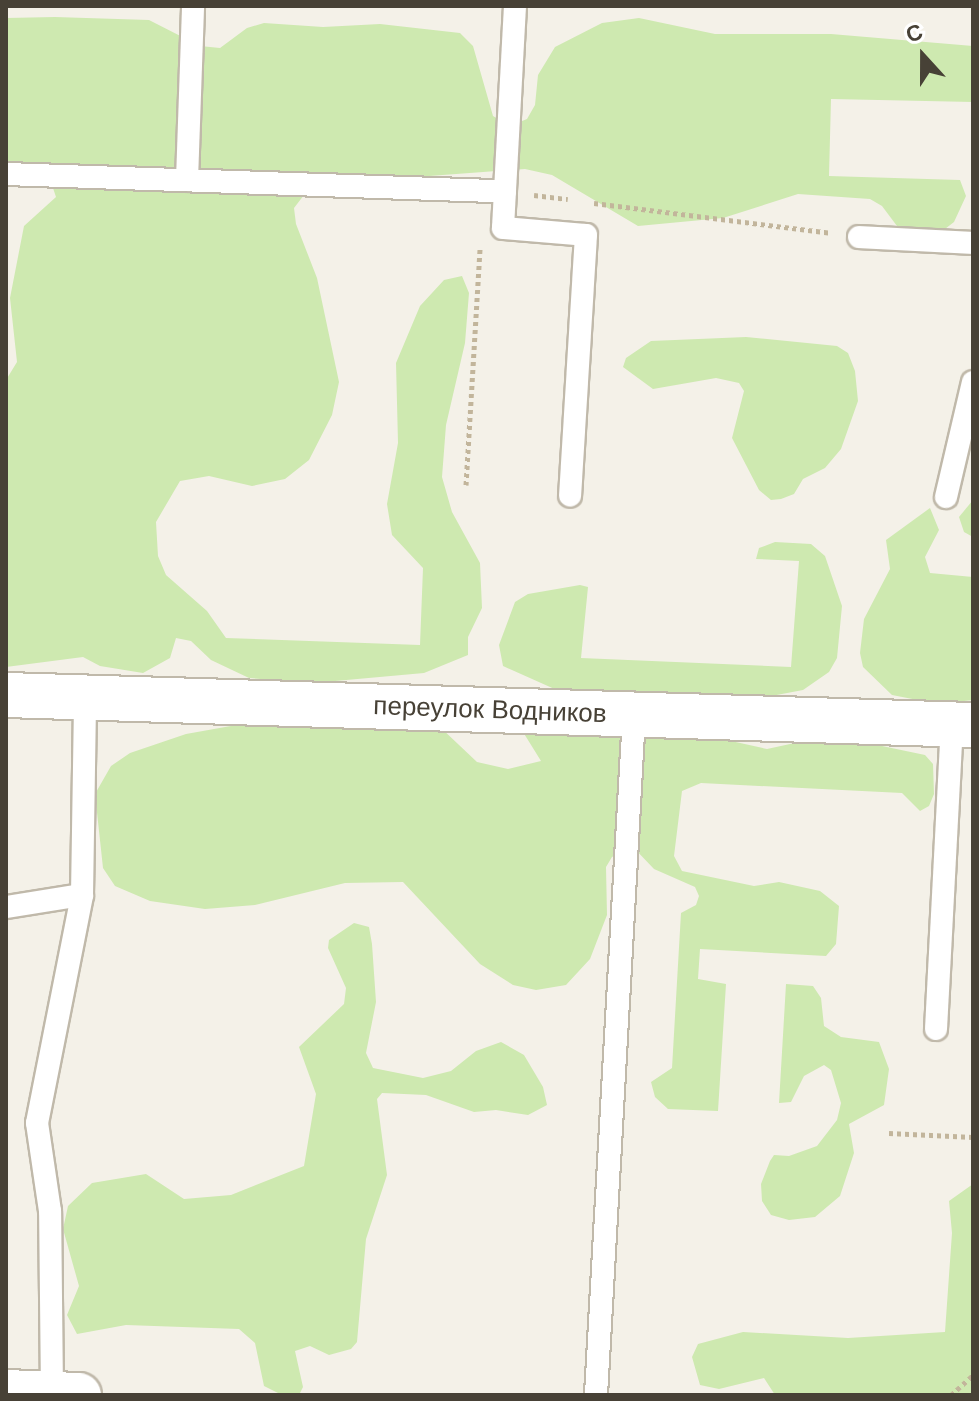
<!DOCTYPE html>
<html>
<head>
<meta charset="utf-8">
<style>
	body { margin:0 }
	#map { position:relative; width:979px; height:1401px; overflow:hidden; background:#f4f1e8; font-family:Helvetica,sans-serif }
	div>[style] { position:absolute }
	.green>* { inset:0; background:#cee9b0 }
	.path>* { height:5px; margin-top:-2.5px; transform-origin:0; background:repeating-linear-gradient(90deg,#c2b59b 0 4px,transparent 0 8px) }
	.roads { filter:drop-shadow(2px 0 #c0b9aa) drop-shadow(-2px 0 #c0b9aa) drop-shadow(0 2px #c0b9aa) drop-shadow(0 -2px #c0b9aa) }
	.lane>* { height:22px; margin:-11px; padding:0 11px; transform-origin:11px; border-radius:11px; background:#fff }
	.street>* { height:44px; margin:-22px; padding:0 22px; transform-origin:22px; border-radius:22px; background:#fff }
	span { translate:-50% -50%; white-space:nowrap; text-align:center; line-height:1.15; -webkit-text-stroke:8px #fff; paint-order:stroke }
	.street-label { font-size:26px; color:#474136 }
	.frame { position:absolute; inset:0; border:8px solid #474136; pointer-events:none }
	.north { position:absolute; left:883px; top:16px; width:80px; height:80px; -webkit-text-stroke:6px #fff; paint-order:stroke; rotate:339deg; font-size:22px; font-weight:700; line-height:32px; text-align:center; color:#474136 }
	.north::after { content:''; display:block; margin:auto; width:28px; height:36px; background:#474136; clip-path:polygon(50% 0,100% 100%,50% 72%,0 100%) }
</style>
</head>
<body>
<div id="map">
	<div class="green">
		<i style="clip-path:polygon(55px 17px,149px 20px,200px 46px,220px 48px,247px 28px,264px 23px,323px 27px,380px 24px,460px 33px,473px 46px,493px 116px,510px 126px,527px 119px,535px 105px,538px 75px,555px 47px,602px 23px,639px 18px,715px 34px,831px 34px,973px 46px,973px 102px,831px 99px,829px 176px,960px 180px,966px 196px,954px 222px,941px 232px,900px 230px,882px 206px,870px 199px,798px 194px,723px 218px,638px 226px,552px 175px,525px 169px,335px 183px,304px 195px,294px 208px,296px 224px,317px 278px,339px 382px,332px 415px,309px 460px,285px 479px,252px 486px,209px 476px,180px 481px,156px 522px,158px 556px,166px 575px,207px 611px,226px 638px,420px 645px,423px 568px,392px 535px,387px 504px,398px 443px,396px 363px,420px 306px,444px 280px,462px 276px,469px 293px,465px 343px,446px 425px,442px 477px,452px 512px,480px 563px,482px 608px,468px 637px,468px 655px,424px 673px,313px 683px,249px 678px,211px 660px,191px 641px,176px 638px,170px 658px,143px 673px,100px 666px,83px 657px,6px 667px,6px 380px,17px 362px,10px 298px,24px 226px,56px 197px,52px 185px,6px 170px,6px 18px)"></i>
		<i style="clip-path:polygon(746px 337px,837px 346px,848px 353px,855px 371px,858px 401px,841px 449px,825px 468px,803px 479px,794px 494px,781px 499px,771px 500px,759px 490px,732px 438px,744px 391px,739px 383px,716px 378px,653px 389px,623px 367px,626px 358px,651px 341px)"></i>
		<i style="clip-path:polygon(973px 500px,973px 537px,964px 532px,959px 517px)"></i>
		<i style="clip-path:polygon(930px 508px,939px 530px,925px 557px,930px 573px,973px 577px,973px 700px,938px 704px,892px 695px,863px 667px,860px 653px,864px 619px,890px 569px,886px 540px)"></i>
		<i style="clip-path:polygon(775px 542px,811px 544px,825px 556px,842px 606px,837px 658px,829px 672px,803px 690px,761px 698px,559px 691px,503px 666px,499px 645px,515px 602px,528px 594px,580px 585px,588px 587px,581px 658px,791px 667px,799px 561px,756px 559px,759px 548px)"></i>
		<i style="clip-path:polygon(242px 724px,440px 727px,477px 762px,508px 769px,541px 761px,523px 732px,639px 738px,681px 730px,767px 749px,804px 741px,863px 742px,925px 755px,933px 764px,934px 794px,929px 806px,920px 811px,902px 793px,701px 783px,682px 791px,674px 856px,682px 871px,754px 886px,779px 882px,820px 891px,839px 906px,836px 944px,826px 956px,700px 949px,698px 979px,726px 984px,718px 1111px,668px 1109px,655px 1097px,651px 1082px,672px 1068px,681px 913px,696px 905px,699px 896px,695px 887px,654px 869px,633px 847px,612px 857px,606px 867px,607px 915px,590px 959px,566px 985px,536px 990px,513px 985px,480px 964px,403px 882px,345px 883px,255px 905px,205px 909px,150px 901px,115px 886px,103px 868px,95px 794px,111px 766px,130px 753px,186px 734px)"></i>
		<i style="clip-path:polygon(354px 923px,369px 927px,372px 944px,376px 1002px,366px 1053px,373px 1068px,423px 1078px,451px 1071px,476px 1051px,501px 1042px,524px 1055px,543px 1087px,547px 1105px,528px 1115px,496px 1110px,474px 1112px,426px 1095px,382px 1093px,377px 1099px,387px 1175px,366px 1239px,357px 1342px,351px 1349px,329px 1355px,310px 1346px,295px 1351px,303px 1387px,299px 1395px,282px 1395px,264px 1386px,255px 1343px,239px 1329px,126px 1325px,77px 1334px,67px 1315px,79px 1286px,63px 1229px,68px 1206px,92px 1183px,146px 1174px,184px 1199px,231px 1195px,304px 1166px,316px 1094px,299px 1047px,344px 1004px,346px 988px,328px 948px,329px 940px)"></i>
		<i style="clip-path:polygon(786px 984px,813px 986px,821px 998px,824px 1026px,841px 1037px,879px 1042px,889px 1069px,884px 1105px,849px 1124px,854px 1153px,840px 1196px,815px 1217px,789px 1220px,771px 1215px,762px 1201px,761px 1184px,770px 1161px,774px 1155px,789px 1156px,817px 1146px,837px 1120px,841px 1103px,831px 1070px,824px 1065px,804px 1076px,791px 1102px,779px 1103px)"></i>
		<i style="clip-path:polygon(973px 1184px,973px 1395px,775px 1395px,764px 1378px,719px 1389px,700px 1385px,692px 1357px,698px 1344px,743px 1332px,848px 1338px,945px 1332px,952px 1233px,949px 1201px)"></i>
	</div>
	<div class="path">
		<i style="left:534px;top:195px;width:34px;rotate:7deg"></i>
		<i style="left:594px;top:203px;width:238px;rotate:7.2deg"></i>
		<i style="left:466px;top:485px;width:238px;rotate:-86.6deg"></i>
		<i style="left:889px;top:1133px;width:84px;rotate:2.7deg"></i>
		<i style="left:951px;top:1395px;width:30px;rotate:-42deg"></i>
	</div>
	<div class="roads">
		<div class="lane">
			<i style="left:515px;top:6px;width:222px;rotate:93.1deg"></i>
			<i style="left:503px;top:228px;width:83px;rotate:4.8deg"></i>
			<i style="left:586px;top:235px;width:261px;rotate:93.5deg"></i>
			<i style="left:6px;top:174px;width:499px;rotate:2deg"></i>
			<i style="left:187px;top:180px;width:174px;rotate:-88deg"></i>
			<i style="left:859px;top:237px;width:114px;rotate:3deg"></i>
			<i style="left:946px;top:497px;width:118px;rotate:-76.8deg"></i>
			<i style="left:6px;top:907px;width:77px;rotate:-9deg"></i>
			<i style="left:936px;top:1029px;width:304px;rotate:-87deg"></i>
			<i style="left:52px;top:1393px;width:182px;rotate:-90.6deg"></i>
			<i style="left:50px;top:1211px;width:89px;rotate:-98.4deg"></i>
			<i style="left:37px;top:1123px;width:232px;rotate:-78.8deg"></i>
			<i style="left:82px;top:895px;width:197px;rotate:-89.1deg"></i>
			<i style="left:596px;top:1395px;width:681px;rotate:-86.8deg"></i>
		</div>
		<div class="street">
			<i style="left:6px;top:695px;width:967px;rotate:1.78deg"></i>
			<i style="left:6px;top:1392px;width:73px;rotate:2.4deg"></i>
		</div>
	</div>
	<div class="street-label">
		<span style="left:490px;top:710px;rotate:2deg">переулок Водников</span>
	</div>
	<div class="frame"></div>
	<div class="north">С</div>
</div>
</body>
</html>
